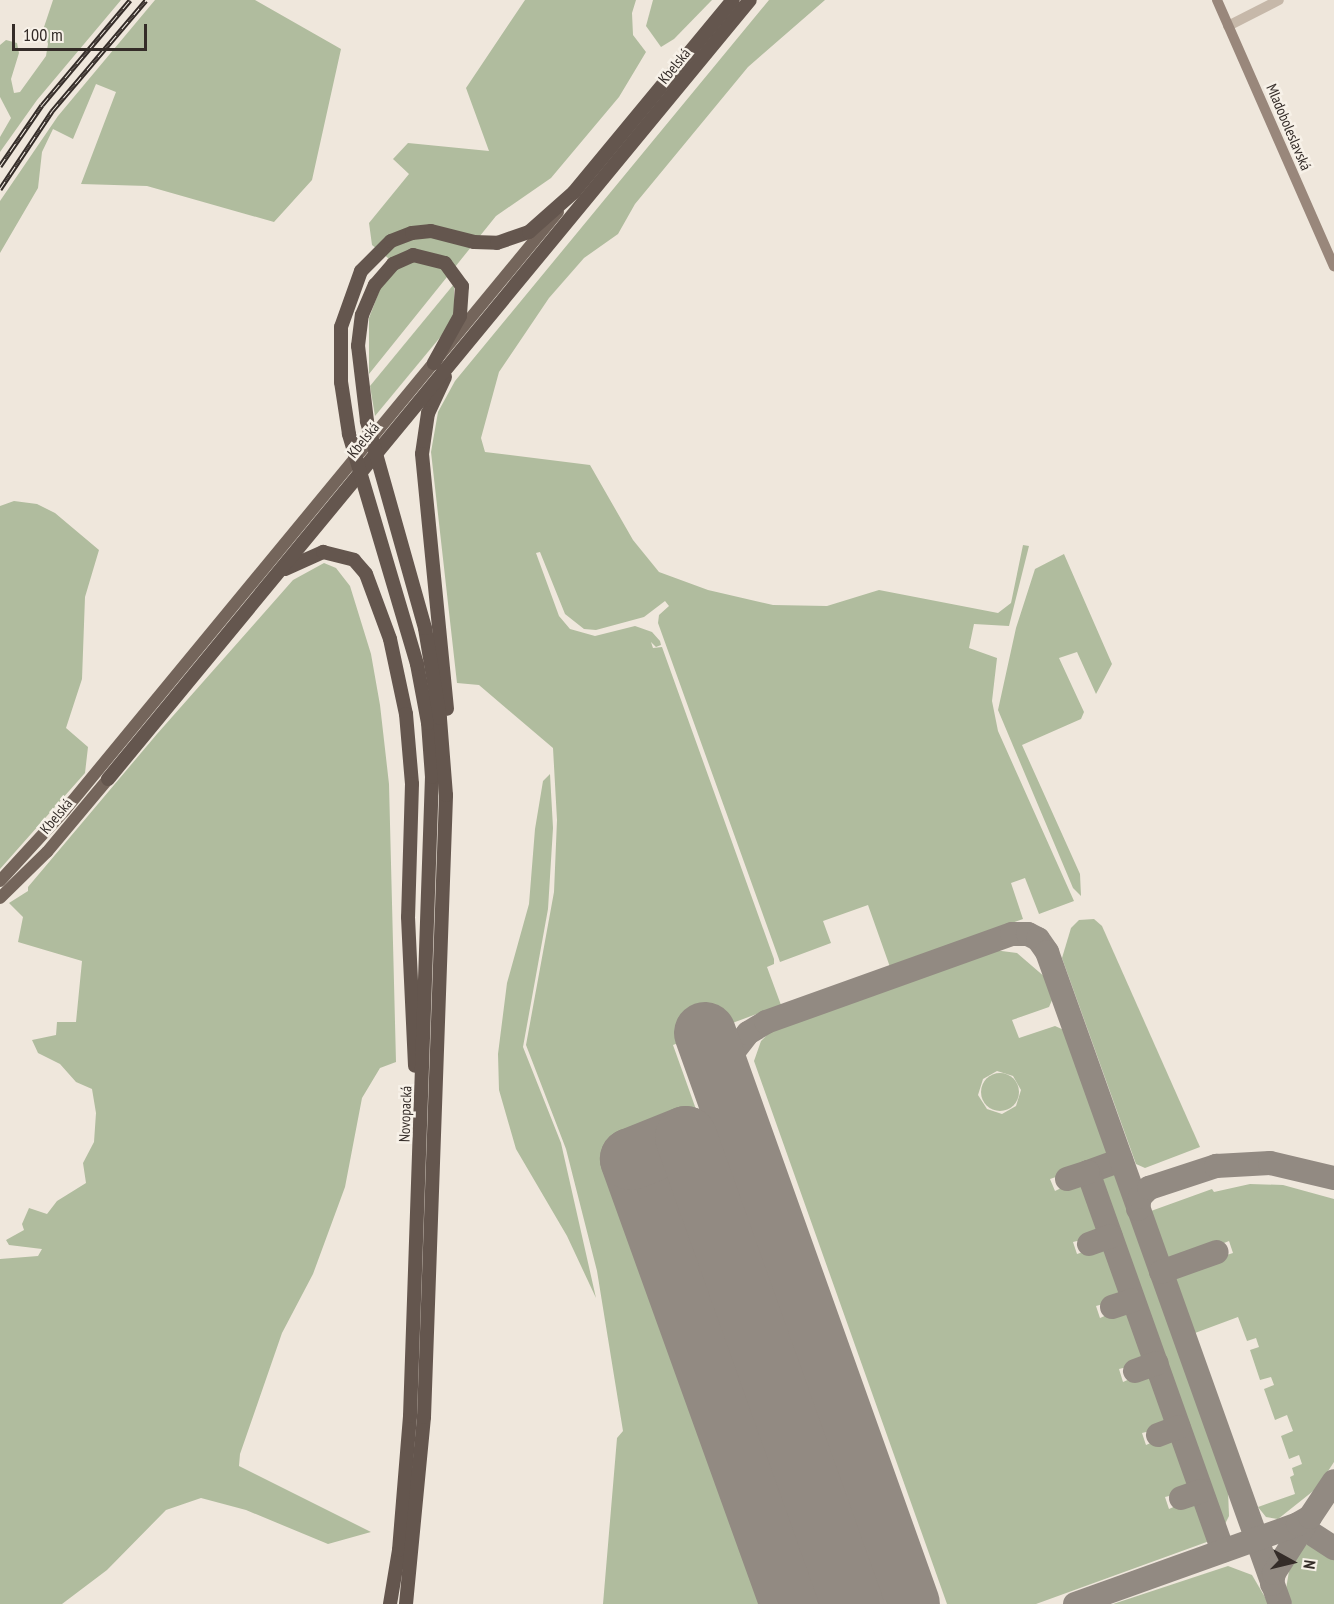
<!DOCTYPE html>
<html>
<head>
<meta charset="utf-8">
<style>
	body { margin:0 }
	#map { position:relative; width:1334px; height:1604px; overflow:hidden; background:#efe7dc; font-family:"PT Sans Narrow",sans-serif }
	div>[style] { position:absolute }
	.green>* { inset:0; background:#b0bc9e }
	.round { border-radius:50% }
	.taxiway>* { height:24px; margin:-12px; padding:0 12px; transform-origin:12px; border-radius:12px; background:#928a82 }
	.runway>* { height:62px; margin:-31px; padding:0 31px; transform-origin:31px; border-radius:31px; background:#928a82 }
	.tertiary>* { height:10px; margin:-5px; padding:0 5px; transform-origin:5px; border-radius:5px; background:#c6b8a9 }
	.secondary>* { height:10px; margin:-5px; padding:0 5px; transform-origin:5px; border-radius:5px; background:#99877b }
	.primary>* { height:12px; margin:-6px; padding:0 6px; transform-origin:6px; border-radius:6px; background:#74655b }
	.trunk>* { height:14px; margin:-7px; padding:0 7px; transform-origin:7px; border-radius:7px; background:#64564e }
	.rail>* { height:5px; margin-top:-2.5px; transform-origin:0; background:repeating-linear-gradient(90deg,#f7f1e8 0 9px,#342c28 0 18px); box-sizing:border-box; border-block:2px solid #342c28 }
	span { translate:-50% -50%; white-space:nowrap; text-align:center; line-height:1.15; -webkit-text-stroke:5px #f7f1e8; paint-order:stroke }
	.street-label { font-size:15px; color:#342c28 }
	.north { position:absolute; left:1262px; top:1532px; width:60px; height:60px; -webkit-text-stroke:4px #f7f1e8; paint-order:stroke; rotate:98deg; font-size:16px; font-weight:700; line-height:24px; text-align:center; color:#342c28 }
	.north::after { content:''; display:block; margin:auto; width:21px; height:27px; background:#342c28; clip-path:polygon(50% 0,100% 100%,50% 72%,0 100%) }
	.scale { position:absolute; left:12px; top:24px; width:135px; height:27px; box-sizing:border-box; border:3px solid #342c28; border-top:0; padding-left:8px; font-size:18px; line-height:21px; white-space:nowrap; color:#342c28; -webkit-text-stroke:4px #f7f1e8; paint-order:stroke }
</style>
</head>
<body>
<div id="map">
	<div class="green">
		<i style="clip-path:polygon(53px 0,121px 0,37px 100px,0 152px,0 137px,11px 118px,0 97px,0 45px,6px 40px,17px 43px,19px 53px,11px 79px,14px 93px,20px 92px,46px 56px,48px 44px,44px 27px)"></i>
		<i style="clip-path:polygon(155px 0,255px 0,341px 49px,312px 180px,274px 222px,147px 186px,81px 184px,116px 92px,96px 84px,73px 139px,53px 129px,42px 152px,38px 188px,0 253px,0 201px,58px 116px)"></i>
		<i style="clip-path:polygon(525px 0,636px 0,632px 13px,633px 35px,646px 52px,619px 97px,551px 178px,496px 216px,369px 374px,369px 318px,380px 289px,399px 267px,372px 245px,369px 223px,409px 174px,393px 159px,408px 143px,489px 151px,466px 88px)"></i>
		<i style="clip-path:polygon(653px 0,712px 0,674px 39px,661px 47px,646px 26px)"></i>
		<i style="clip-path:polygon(769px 0,825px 0,748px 67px,635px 204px,618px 234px,584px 258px,549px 298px,499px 372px,481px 438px,485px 452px,590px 465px,633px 540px,659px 572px,708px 590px,773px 605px,827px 606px,879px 590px,998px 613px,1011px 603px,1023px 545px,1029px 546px,1009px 626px,974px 624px,969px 648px,997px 658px,992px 701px,998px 731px,1074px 901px,1039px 914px,1025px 878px,1011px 883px,1023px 919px,890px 967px,868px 905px,823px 921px,831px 943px,780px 962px,658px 623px,659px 615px,669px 606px,665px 601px,644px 617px,596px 630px,584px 629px,565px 614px,540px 552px,536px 553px,559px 616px,570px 629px,595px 636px,635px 626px,652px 632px,660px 641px,661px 645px,656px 647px,651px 642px,653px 648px,662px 647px,774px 959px,774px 964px,767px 967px,781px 1005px,673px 1045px,873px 1604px,603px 1604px,617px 1438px,623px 1431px,597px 1271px,566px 1149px,526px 1045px,554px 892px,557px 820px,553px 748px,479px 685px,457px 683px,431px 452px,438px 412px,455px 381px)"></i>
		<i style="clip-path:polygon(454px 284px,454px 314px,447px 329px,375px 416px,370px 386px)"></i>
		<i style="clip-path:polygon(14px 501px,37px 504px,55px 513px,99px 550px,85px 597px,82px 679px,66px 728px,88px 747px,85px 773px,0 869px,0 506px)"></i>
		<i style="clip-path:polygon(1064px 554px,1112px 664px,1096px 694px,1077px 652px,1059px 658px,1084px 712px,1081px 719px,1022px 745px,1080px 874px,1081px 896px,1073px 888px,998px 710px,1016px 628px,1035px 569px)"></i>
		<i style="clip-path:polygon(324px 563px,336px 568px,350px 586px,371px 654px,380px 705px,389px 784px,396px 1062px,380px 1068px,362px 1098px,345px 1187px,313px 1274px,282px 1333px,240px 1454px,239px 1466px,371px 1532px,328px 1544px,246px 1510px,201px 1498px,166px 1510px,107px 1570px,62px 1604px,0 1604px,0 1259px,38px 1256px,42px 1249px,9px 1245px,6px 1240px,24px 1230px,22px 1224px,29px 1208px,47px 1214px,57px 1201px,86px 1183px,83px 1163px,94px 1142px,96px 1113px,92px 1089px,76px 1082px,60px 1064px,38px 1053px,32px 1040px,56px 1035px,57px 1022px,76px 1022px,82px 961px,18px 942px,23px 917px,9px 903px,28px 891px,28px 887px,157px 734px,293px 580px)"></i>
		<i style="clip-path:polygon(550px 774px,553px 828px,548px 909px,523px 1047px,561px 1143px,596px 1298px,567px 1236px,516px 1149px,499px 1090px,498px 1054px,507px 983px,529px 904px,535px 829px,543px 781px)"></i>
		<i style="clip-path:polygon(1094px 919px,1102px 926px,1200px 1147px,1145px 1168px,1136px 1164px,1062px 958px,1071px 928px,1079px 920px)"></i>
		<i style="clip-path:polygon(evenodd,994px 950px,1017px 953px,1046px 978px,1053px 998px,1049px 1007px,1012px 1020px,1019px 1038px,1055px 1026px,1064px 1030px,1110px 1159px,1050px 1179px,1055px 1191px,1086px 1176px,1106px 1234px,1073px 1242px,1077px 1254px,1110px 1243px,1129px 1297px,1096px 1306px,1100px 1318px,1132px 1304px,1152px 1361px,1119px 1369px,1123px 1382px,1155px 1368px,1175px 1425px,1142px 1433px,1146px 1445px,1177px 1432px,1198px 1489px,1165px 1497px,1169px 1509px,1200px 1495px,1215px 1539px,1036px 1604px,947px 1604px,754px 1061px,761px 1041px,773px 1029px,994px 950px,997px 1071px,1013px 1076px,1021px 1090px,1016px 1106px,1002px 1114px,987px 1109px,978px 1095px,983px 1079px,997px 1071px)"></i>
		<i class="round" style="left:981px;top:1073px;width:38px;height:38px"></i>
		<i style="clip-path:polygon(1113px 1166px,1228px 1490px,1229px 1516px,1221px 1532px,1095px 1181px,1101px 1171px)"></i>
		<i style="clip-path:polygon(1250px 1184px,1283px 1185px,1334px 1199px,1334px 1462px,1317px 1488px,1278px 1519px,1266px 1517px,1258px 1507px,1295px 1494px,1290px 1477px,1294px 1475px,1292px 1468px,1302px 1464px,1299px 1455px,1289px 1459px,1281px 1436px,1293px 1431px,1287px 1415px,1275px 1420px,1264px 1389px,1274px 1385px,1271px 1377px,1260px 1380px,1250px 1350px,1259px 1347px,1256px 1338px,1247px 1341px,1238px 1317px,1195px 1333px,1173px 1272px,1233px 1253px,1229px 1241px,1170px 1265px,1151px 1211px,1212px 1189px,1214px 1192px)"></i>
		<i style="clip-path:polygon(1320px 1543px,1334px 1552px,1334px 1604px,1292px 1604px,1286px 1589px,1289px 1571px,1305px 1545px)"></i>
		<i style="clip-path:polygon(1228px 1566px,1252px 1575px,1269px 1604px,1113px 1604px)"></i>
	</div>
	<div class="taxiway">
		<i style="left:1121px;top:1160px;width:35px;rotate:160deg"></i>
		<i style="left:1088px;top:1172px;width:402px;rotate:70.4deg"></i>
		<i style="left:758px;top:1176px;width:100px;rotate:-108.1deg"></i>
		<i style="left:727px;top:1081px;width:31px;rotate:-77deg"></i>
		<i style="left:734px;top:1051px;width:23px;rotate:-52deg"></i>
		<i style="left:748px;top:1033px;width:21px;rotate:-31deg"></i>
		<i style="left:766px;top:1022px;width:261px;rotate:-19.7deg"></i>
		<i style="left:1012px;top:934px;width:16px"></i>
		<i style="left:1028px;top:934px;width:11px;rotate:27deg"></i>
		<i style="left:1038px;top:939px;width:16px;rotate:55deg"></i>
		<i style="left:1047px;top:952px;width:692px;rotate:70.34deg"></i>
		<i style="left:1067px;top:1179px;width:22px;rotate:-18deg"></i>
		<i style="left:1138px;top:1209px;width:12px;rotate:-81deg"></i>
		<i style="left:1140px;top:1197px;width:13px;rotate:-45deg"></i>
		<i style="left:1149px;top:1188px;width:71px;rotate:-18.2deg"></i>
		<i style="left:1216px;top:1166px;width:54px;rotate:-3.2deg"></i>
		<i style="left:1270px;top:1163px;width:66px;rotate:13.2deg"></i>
		<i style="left:1089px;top:1244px;width:23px;rotate:-20deg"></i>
		<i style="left:1161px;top:1272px;width:59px;rotate:-19.7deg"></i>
		<i style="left:1112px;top:1307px;width:22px;rotate:-18deg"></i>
		<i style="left:1135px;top:1371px;width:23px;rotate:-20deg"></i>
		<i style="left:1158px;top:1435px;width:22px;rotate:-21deg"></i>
		<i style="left:1181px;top:1498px;width:21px;rotate:-19deg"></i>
		<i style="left:882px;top:1522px;width:87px;rotate:69.9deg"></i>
		<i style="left:1303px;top:1528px;width:37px;rotate:33deg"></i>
		<i style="left:1272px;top:1584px;width:11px;rotate:-80deg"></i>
		<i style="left:1274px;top:1573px;width:67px;rotate:-57.3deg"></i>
		<i style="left:1075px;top:1604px;width:237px;rotate:-19.7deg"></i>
		<i style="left:1298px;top:1524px;width:14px;rotate:-30deg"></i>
		<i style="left:1310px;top:1517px;width:43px;rotate:-56.3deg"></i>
	</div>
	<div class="runway">
		<i style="left:705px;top:1033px;width:606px;rotate:70.34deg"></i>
		<i style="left:791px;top:1604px;width:473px;rotate:-109.8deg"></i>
		<i style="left:631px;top:1159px;width:59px;rotate:-21.8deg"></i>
		<i style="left:686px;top:1137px;width:496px;rotate:70.4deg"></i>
	</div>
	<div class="tertiary">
		<i style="left:1228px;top:26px;width:57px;rotate:-27deg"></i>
	</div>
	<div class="secondary">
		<i style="left:1217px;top:0;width:291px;rotate:66.3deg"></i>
	</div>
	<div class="primary">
		<i style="left:0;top:881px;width:96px;rotate:-47.5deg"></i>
		<i style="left:65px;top:810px;width:775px;rotate:-50.5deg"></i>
		<i style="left:0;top:898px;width:66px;rotate:-44.4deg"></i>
		<i style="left:47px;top:852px;width:95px;rotate:-50.1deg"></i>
	</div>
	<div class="trunk">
		<i style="left:445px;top:377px;width:40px;rotate:115deg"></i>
		<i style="left:428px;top:413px;width:41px;rotate:98.3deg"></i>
		<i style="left:422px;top:454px;width:256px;rotate:84.4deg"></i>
		<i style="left:285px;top:569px;width:42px;rotate:-24.1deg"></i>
		<i style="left:323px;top:552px;width:32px;rotate:14deg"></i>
		<i style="left:354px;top:560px;width:18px;rotate:49deg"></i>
		<i style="left:366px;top:574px;width:69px;rotate:69.7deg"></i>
		<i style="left:390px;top:639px;width:77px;rotate:78deg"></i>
		<i style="left:406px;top:714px;width:70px;rotate:85.1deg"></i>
		<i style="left:412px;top:784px;width:133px;rotate:91.7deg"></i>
		<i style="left:408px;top:917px;width:149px;rotate:87.3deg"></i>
		<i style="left:108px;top:779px;width:1009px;rotate:-50.51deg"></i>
		<i style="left:390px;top:1604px;width:55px;rotate:-80.5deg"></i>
		<i style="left:399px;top:1550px;width:134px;rotate:-85.3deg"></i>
		<i style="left:410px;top:1416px;width:639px;rotate:-88.03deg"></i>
		<i style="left:432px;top:777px;width:54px;rotate:-94.2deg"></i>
		<i style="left:428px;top:723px;width:60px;rotate:-100.6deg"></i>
		<i style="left:417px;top:664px;width:240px;rotate:-106.5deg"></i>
		<i style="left:349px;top:434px;width:53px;rotate:-98.7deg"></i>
		<i style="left:341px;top:382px;width:55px;rotate:-90deg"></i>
		<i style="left:341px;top:327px;width:59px;rotate:-70.3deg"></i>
		<i style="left:361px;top:271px;width:42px;rotate:-45deg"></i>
		<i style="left:391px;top:241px;width:22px;rotate:-21deg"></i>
		<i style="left:412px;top:233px;width:19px;rotate:-6deg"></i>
		<i style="left:431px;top:231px;width:44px;rotate:14.3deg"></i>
		<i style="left:474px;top:242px;width:23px;rotate:2deg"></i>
		<i style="left:497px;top:243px;width:34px;rotate:-19deg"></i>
		<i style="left:529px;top:232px;width:60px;rotate:-41.6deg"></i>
		<i style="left:574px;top:192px;width:249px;rotate:-50.4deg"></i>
		<i style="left:406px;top:1604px;width:188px;rotate:-84.5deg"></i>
		<i style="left:424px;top:1417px;width:622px;rotate:-87.97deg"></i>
		<i style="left:446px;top:795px;width:77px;rotate:-94.5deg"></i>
		<i style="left:440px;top:718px;width:91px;rotate:-99.5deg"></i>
		<i style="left:425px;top:628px;width:215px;rotate:-105.7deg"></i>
		<i style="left:367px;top:421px;width:76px;rotate:-96.8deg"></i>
		<i style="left:358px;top:346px;width:31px;rotate:-83deg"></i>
		<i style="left:362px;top:315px;width:33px;rotate:-67deg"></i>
		<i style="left:375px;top:285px;width:28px;rotate:-49deg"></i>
		<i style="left:393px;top:264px;width:22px;rotate:-24deg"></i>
		<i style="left:413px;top:255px;width:33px;rotate:14deg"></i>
		<i style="left:445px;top:263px;width:29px;rotate:54deg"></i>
		<i style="left:462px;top:286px;width:30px;rotate:94deg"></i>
		<i style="left:460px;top:316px;width:54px;rotate:119deg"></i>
	</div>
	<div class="rail">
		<i style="left:0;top:166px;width:74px;rotate:-55.5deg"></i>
		<i style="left:42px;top:105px;width:137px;rotate:-50deg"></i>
		<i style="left:0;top:189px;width:94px;rotate:-56.3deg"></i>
		<i style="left:52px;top:111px;width:145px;rotate:-49.7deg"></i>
	</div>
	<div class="street-label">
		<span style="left:674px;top:66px;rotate:-51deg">Kbelská</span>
		<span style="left:1289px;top:127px;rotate:67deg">Mladoboleslavská</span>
		<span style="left:363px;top:440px;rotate:-51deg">Kbelská</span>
		<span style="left:56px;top:816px;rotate:-50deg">Kbelská</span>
		<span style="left:405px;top:1114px;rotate:-88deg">Novopacká</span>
	</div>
	<div class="north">N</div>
	<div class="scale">100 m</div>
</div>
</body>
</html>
